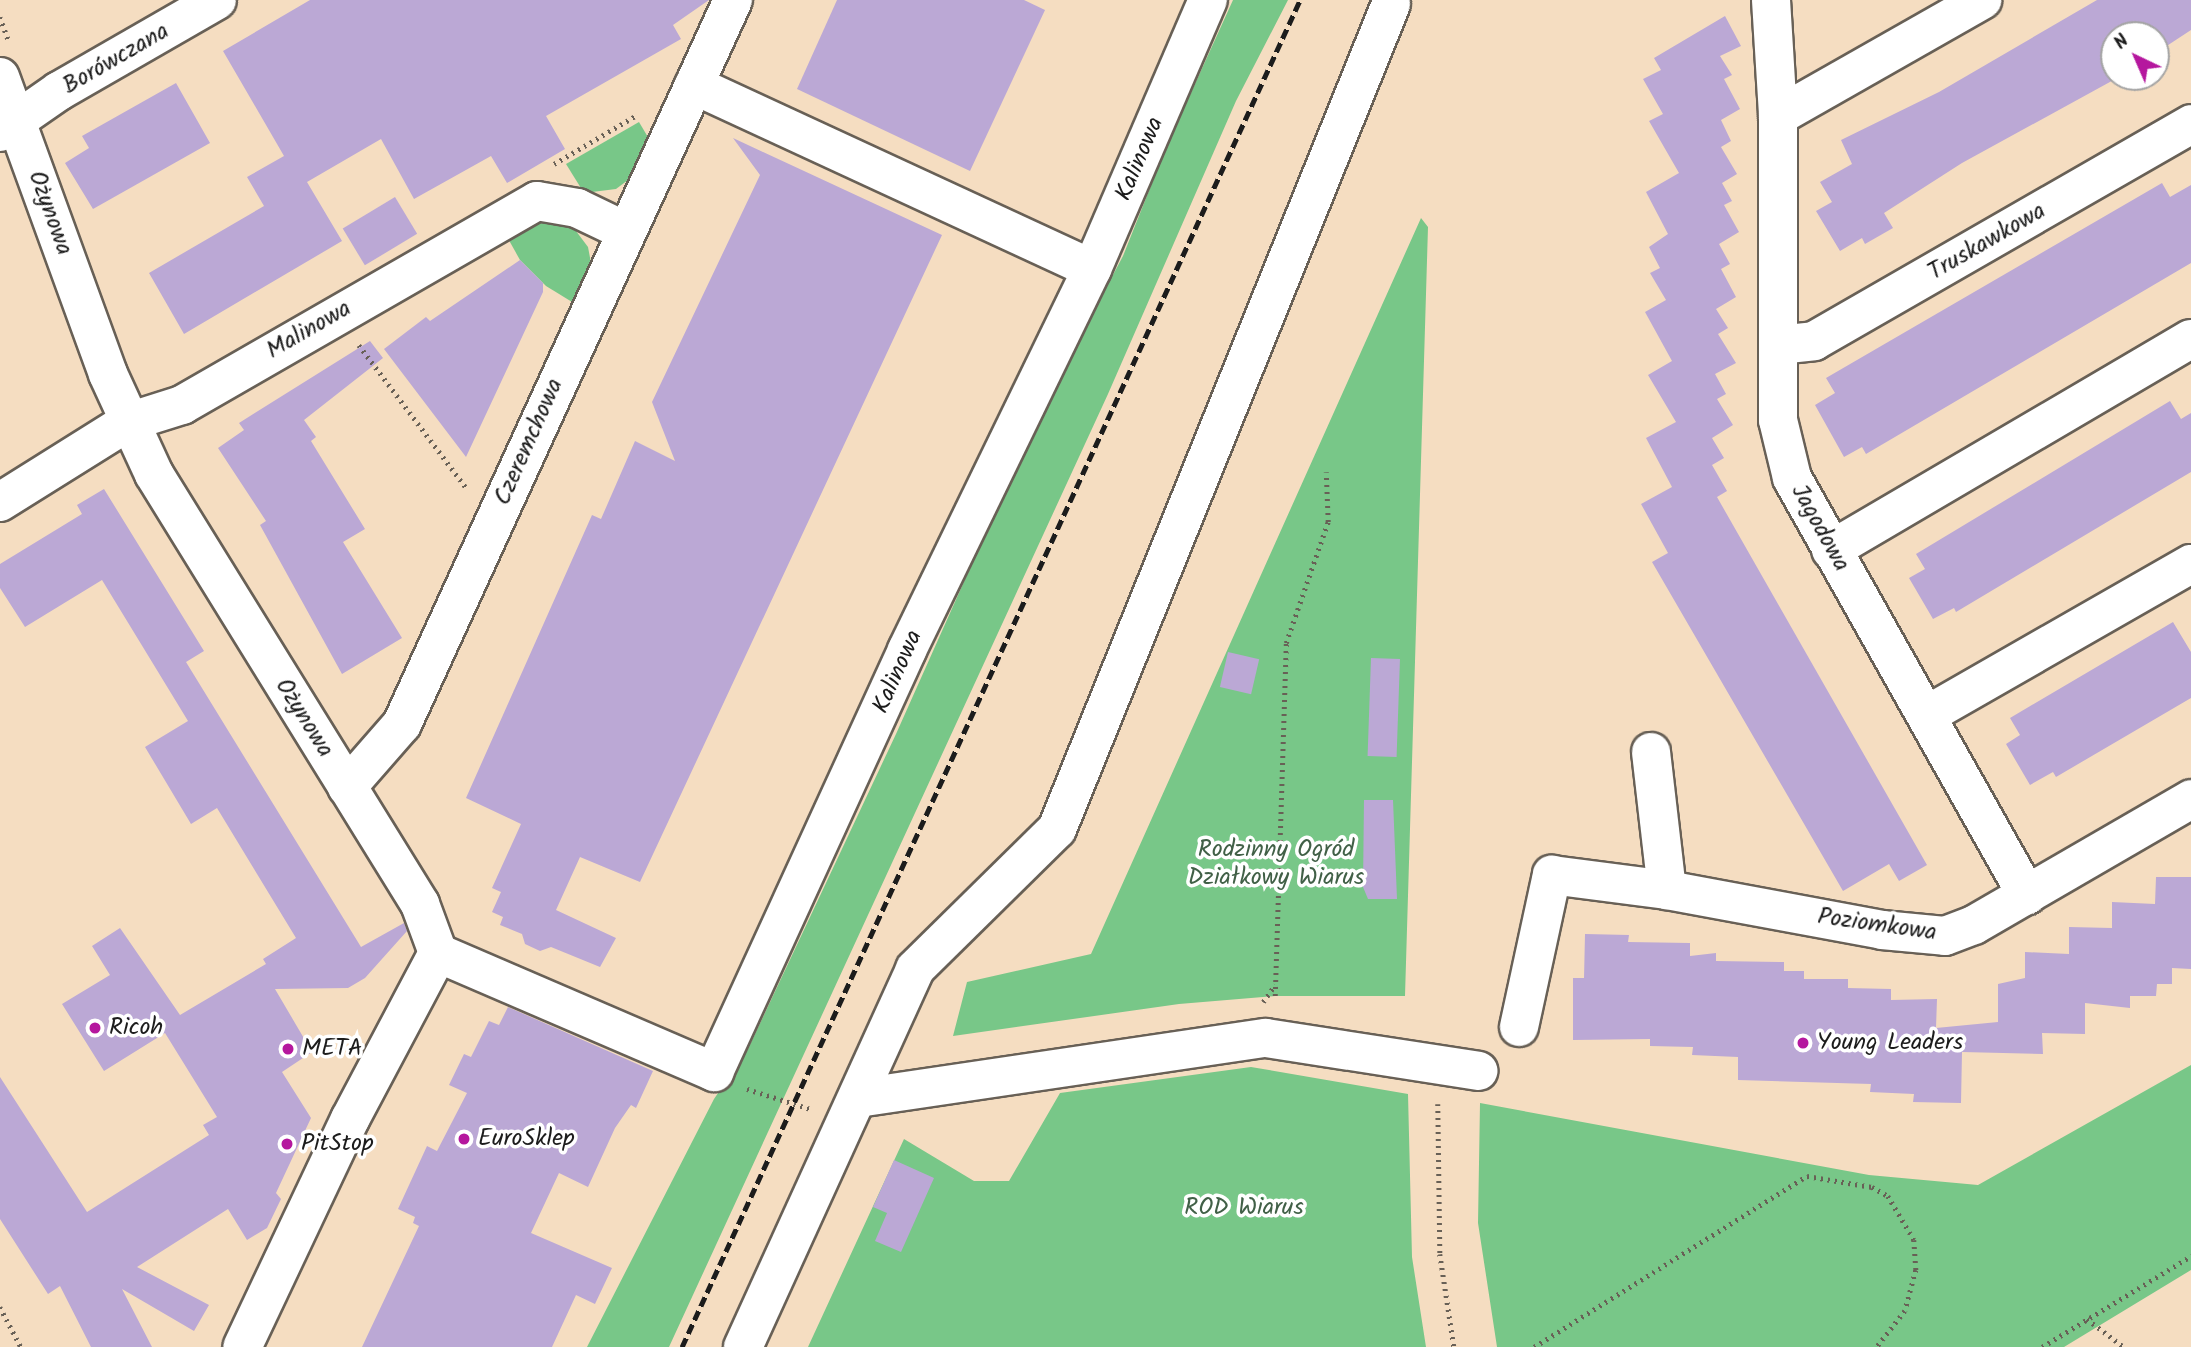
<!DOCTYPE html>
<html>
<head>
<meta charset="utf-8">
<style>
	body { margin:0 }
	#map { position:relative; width:2191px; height:1347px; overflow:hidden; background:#f5ddc1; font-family:Kalam,sans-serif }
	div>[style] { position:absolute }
	.green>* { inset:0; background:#78c788 }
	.building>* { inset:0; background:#bba8d5; transform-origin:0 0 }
	.path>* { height:4.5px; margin-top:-2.25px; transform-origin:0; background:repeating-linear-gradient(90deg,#686056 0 2px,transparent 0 7px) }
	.roads { filter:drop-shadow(2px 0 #686056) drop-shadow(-2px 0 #686056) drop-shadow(0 2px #686056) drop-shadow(0 -2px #686056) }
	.minor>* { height:38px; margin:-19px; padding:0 19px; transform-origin:19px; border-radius:19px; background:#fff }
	.rail>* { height:5px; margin-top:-2.5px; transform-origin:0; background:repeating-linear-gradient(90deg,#1c1c1c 0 10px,transparent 0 15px) }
	.dots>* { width:19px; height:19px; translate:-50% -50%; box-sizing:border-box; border:4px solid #fff; border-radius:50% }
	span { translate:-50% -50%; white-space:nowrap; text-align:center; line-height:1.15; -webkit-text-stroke:7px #fff; paint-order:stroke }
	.street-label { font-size:24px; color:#1c1c1c }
	.park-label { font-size:24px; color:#416047 }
	.poi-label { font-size:24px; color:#1c1c1c }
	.left { translate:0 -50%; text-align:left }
	.north { position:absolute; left:2100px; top:21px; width:70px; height:70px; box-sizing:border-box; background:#fff; border:2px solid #a4a4a4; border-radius:50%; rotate:316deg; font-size:19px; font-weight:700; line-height:28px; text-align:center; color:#1c1c1c }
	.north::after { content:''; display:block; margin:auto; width:24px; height:32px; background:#b5179e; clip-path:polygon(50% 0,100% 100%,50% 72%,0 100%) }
</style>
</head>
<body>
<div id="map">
	<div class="green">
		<i style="clip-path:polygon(1233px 0,1288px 0,1236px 101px,1108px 394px,669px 1347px,587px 1347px,714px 1099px,748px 1049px,896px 734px,1038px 416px,1123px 256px,1166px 148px)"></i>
		<i style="clip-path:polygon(639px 122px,652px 144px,644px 168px,616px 189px,584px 193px,566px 164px)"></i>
		<i style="clip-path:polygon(1421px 218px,1428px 227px,1405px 996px,1275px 996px,1179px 1004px,953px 1036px,967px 982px,1091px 954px)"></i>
		<i style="clip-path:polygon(555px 219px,573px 227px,588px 247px,592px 268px,577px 305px,546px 286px,520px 260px,505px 233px,526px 222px)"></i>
		<i style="clip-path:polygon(2191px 1065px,2191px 1270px,2064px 1347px,1497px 1347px,1478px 1223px,1480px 1103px,1869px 1175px,1978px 1185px)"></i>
		<i style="clip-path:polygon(1251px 1067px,1408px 1094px,1412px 1257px,1426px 1347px,808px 1347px,904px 1139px,974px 1181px,1009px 1181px,1060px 1093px)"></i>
	</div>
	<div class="building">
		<i style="clip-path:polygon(310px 0,709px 0,673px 25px,681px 39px,546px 116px,565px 149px,507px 183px,491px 156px,414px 199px,381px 139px,307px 182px,342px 241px,184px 334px,149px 273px,264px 206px,247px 177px,284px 156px,223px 51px)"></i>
		<i style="clip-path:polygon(837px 0,1024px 0,1045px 10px,970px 171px,797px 89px)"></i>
		<i style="clip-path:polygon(2097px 0,2191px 0,2191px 30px,2156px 53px,2156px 35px,2114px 35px,2114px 77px,2119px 77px,1962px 163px,1884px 213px,1893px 228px,1865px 244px,1862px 238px,1840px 251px,1816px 211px,1832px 202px,1820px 182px,1852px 164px,1841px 140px,1939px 92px)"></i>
		<i style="clip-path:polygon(1725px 16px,1741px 46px,1720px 56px,1732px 75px,1724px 79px,1740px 109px,1721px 120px,1731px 141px,1721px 147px,1737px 174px,1722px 183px,1732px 201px,1724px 205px,1739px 232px,1719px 244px,1730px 264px,1721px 269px,1736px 297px,1716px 309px,1728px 328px,1718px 334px,1736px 363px,1715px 374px,1726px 394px,1717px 399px,1733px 425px,1712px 438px,1724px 458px,1712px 465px,1727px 491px,1717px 497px,1927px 865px,1899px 881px,1889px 864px,1843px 891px,1652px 562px,1668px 553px,1641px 504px,1672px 487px,1646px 438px,1676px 422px,1648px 375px,1672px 361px,1645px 312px,1666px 300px,1650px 273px,1660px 268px,1649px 247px,1668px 234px,1646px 192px,1679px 173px,1649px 121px,1663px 114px,1643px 79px,1661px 70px,1654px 58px)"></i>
		<i style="clip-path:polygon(176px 83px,210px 143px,93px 209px,65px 163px,89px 148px,82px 136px)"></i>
		<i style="clip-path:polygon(733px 138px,942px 235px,640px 882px,580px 857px,556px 910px,616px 938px,600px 967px,551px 947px,540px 951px,525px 944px,522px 934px,500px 925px,503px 917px,492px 912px,501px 892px,492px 888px,521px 824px,466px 798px,592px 515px,601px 519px,635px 441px,675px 461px,652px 402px,760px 175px)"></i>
		<i style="clip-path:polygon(2162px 183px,2170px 197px,2191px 185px,2191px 263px,1866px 454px,1862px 447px,1844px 457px,1815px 405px,1835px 393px,1826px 378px)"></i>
		<i style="left:395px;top:197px;width:43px;height:61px;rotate:59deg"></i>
		<i style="clip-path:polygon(520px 260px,543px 283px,543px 292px,466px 457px,384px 349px,426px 317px,430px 321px)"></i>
		<i style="clip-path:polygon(370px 341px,383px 358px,304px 420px,316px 437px,311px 441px,365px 529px,343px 542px,402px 638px,342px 674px,260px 525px,266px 521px,218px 448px,244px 430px,239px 423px)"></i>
		<i style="clip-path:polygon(2170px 401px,2181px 419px,2191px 413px,2191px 472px,1956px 612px,1954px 608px,1933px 619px,1909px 578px,1925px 569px,1916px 554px)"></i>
		<i style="clip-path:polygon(104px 489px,204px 651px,186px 662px,361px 947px,404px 923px,407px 931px,365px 978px,348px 988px,275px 989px,312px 1052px,282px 1072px,311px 1118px,276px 1193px,281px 1199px,267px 1228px,247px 1240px,228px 1209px,137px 1267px,209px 1305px,194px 1331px,122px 1289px,152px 1347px,91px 1347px,60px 1286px,48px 1294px,0 1219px,0 1077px,87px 1212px,209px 1135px,203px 1125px,217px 1117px,165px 1033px,104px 1071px,62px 1004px,110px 975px,92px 946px,120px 928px,180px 1015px,266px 964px,263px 959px,296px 938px,217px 808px,191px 824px,145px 747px,188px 721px,102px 580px,25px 627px,0 588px,0 564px,82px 514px,77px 505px)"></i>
		<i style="clip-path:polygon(2173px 622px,2191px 652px,2191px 698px,2056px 777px,2053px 772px,2030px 785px,2006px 744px,2020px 735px,2010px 718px)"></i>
		<i style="left:1228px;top:652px;width:32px;height:36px;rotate:13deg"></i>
		<i style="left:1371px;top:658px;width:29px;height:98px;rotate:2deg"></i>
		<i style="clip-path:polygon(1364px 800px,1393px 800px,1397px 899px,1368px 899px,1363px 887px)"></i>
		<i style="clip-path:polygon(2156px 877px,2191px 877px,2191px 969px,2172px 968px,2172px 984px,2157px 984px,2156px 996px,2130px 996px,2130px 1008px,2085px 1003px,2085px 1034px,2042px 1033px,2043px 1054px,1962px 1052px,1961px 1103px,1913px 1102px,1914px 1094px,1870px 1092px,1871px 1084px,1738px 1080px,1738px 1057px,1692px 1055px,1693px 1047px,1650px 1046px,1650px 1039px,1573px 1040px,1573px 978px,1584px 978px,1585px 934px,1629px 935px,1628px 942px,1690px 943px,1690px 956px,1716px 953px,1716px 961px,1784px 962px,1784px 971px,1804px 971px,1804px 979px,1848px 979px,1848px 988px,1891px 989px,1891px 1000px,1937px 999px,1936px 1028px,1998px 1022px,1998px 984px,2025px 978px,2025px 952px,2069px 954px,2069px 927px,2112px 928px,2112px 902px,2155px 904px)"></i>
		<i style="clip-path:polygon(508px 1007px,653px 1071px,636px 1108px,631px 1105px,615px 1128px,588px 1187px,559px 1173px,531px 1233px,612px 1268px,595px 1304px,576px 1295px,552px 1347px,362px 1347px,419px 1226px,413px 1223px,415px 1217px,398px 1209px,427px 1146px,437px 1151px,467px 1093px,449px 1085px,464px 1054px,471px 1057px,489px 1021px,499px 1025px)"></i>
		<i style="clip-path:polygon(894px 1160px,934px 1178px,901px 1252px,875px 1241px,887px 1213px,873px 1207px)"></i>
	</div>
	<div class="path">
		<i style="left:0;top:17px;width:27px;rotate:70deg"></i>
		<i style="left:554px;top:164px;width:96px;rotate:-30.6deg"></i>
		<i style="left:359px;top:345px;width:180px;rotate:53.1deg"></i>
		<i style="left:1275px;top:996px;width:353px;rotate:-88.2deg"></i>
		<i style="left:1286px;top:643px;width:128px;rotate:-70.9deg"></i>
		<i style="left:1328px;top:522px;width:50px;rotate:-92.3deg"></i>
		<i style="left:1263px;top:1002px;width:21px;rotate:-55deg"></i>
		<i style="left:747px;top:1089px;width:67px;rotate:17.4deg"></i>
		<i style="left:1438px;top:1104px;width:150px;rotate:89.2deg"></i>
		<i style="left:1440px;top:1254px;width:94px;rotate:81.4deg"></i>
		<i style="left:0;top:1307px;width:45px;rotate:62.3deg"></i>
		<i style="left:2087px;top:1319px;width:46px;rotate:37.1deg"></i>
		<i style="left:1534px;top:1347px;width:322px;rotate:-32.1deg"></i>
		<i style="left:1807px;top:1176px;width:66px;rotate:9.6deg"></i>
		<i style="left:1872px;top:1187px;width:18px;rotate:29deg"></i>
		<i style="left:1888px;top:1196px;width:51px;rotate:59.4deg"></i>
		<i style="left:1914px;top:1240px;width:30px;rotate:86deg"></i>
		<i style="left:1916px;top:1270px;width:42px;rotate:105deg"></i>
		<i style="left:1905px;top:1311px;width:46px;rotate:127.9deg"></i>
		<i style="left:2042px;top:1347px;width:175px;rotate:-31.4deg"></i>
	</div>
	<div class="roads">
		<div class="minor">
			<i style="left:1771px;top:0;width:116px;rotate:86.5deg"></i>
			<i style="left:1778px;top:116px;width:304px;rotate:90deg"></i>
			<i style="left:1778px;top:420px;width:60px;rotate:76.4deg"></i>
			<i style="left:1792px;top:478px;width:479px;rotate:60.6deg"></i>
			<i style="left:0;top:77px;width:316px;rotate:70deg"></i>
			<i style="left:108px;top:374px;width:110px;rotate:65.3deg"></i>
			<i style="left:154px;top:474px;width:506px;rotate:58.26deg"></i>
			<i style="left:420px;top:904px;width:52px;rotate:69.8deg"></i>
			<i style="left:438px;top:953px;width:188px;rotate:117.9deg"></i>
			<i style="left:350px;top:1119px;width:252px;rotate:115.3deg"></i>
			<i style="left:694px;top:85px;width:438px;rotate:24.8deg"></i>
			<i style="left:1778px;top:116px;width:235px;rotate:-29.6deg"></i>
			<i style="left:0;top:132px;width:72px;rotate:-34.8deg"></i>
			<i style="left:59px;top:91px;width:182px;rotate:-29.9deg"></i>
			<i style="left:1778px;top:345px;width:36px;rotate:-6deg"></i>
			<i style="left:1814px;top:341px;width:435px;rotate:-29.9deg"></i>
			<i style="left:0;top:502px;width:151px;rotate:-32deg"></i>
			<i style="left:128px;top:422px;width:57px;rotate:-17.5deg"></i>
			<i style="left:182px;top:405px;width:409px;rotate:-29.9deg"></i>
			<i style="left:537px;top:201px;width:41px;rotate:9.9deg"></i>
			<i style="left:577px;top:208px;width:53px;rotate:25.6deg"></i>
			<i style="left:1831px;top:550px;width:417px;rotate:-30.4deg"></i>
			<i style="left:1927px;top:715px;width:304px;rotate:-29.8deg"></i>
			<i style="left:1651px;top:752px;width:139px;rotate:83.4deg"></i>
			<i style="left:1667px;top:890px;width:219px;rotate:10.5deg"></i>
			<i style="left:1882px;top:930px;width:63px;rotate:5.4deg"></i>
			<i style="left:1945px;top:936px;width:31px;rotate:-21deg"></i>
			<i style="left:1974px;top:925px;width:251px;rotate:-30.1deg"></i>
			<i style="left:347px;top:787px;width:84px;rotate:-48.9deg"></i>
			<i style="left:402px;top:724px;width:796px;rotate:-65.43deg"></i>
			<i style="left:438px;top:953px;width:301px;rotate:23.3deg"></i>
			<i style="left:714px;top:1072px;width:464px;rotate:-65.4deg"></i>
			<i style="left:907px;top:650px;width:424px;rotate:-64.1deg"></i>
			<i style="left:1092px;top:269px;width:293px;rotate:-66.7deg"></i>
			<i style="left:1519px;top:1027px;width:156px;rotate:-77.8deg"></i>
			<i style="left:1552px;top:875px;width:116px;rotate:7.4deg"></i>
			<i style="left:858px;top:1098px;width:412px;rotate:-8.4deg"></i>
			<i style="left:1266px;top:1038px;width:215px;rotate:8.8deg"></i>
			<i style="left:743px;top:1347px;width:415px;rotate:-65.5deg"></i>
			<i style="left:915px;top:969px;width:199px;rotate:-44.6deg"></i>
			<i style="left:1057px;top:829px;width:890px;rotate:-67.96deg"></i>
		</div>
	</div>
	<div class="rail">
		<i style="left:682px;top:1347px;width:1482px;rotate:-65.35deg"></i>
	</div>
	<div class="dots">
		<i style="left:95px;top:1028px;background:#b5179e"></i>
		<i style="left:1803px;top:1043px;background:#b5179e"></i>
		<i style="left:288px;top:1049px;background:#b5179e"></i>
		<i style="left:464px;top:1139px;background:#b5179e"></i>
		<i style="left:287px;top:1144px;background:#b5179e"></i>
	</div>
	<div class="street-label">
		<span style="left:116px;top:59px;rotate:-30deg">Borówczana</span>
		<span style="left:1140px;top:159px;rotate:-67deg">Kalinowa</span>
		<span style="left:50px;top:213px;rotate:70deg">Ożynowa</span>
		<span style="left:1987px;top:242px;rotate:-30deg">Truskawkowa</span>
		<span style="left:309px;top:330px;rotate:-30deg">Malinowa</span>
		<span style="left:529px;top:442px;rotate:-66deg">Czeremchowa</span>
		<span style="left:1820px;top:528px;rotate:61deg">Jagodowa</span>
		<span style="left:898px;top:672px;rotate:-66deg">Kalinowa</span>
		<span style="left:304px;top:718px;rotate:58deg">Ożynowa</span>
		<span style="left:1877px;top:925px;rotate:8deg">Poziomkowa</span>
	</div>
	<div class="park-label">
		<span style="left:1276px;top:864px">Rodzinny Ogród<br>Działkowy Wiarus</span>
		<span style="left:1244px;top:1208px">ROD Wiarus</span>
	</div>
	<div class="poi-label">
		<span class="left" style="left:109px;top:1028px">Ricoh</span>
		<span class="left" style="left:1817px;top:1043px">Young Leaders</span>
		<span class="left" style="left:302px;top:1049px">META</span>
		<span class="left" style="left:478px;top:1139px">EuroSklep</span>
		<span class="left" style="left:301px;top:1144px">PitStop</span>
	</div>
	<div class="north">N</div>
</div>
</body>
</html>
